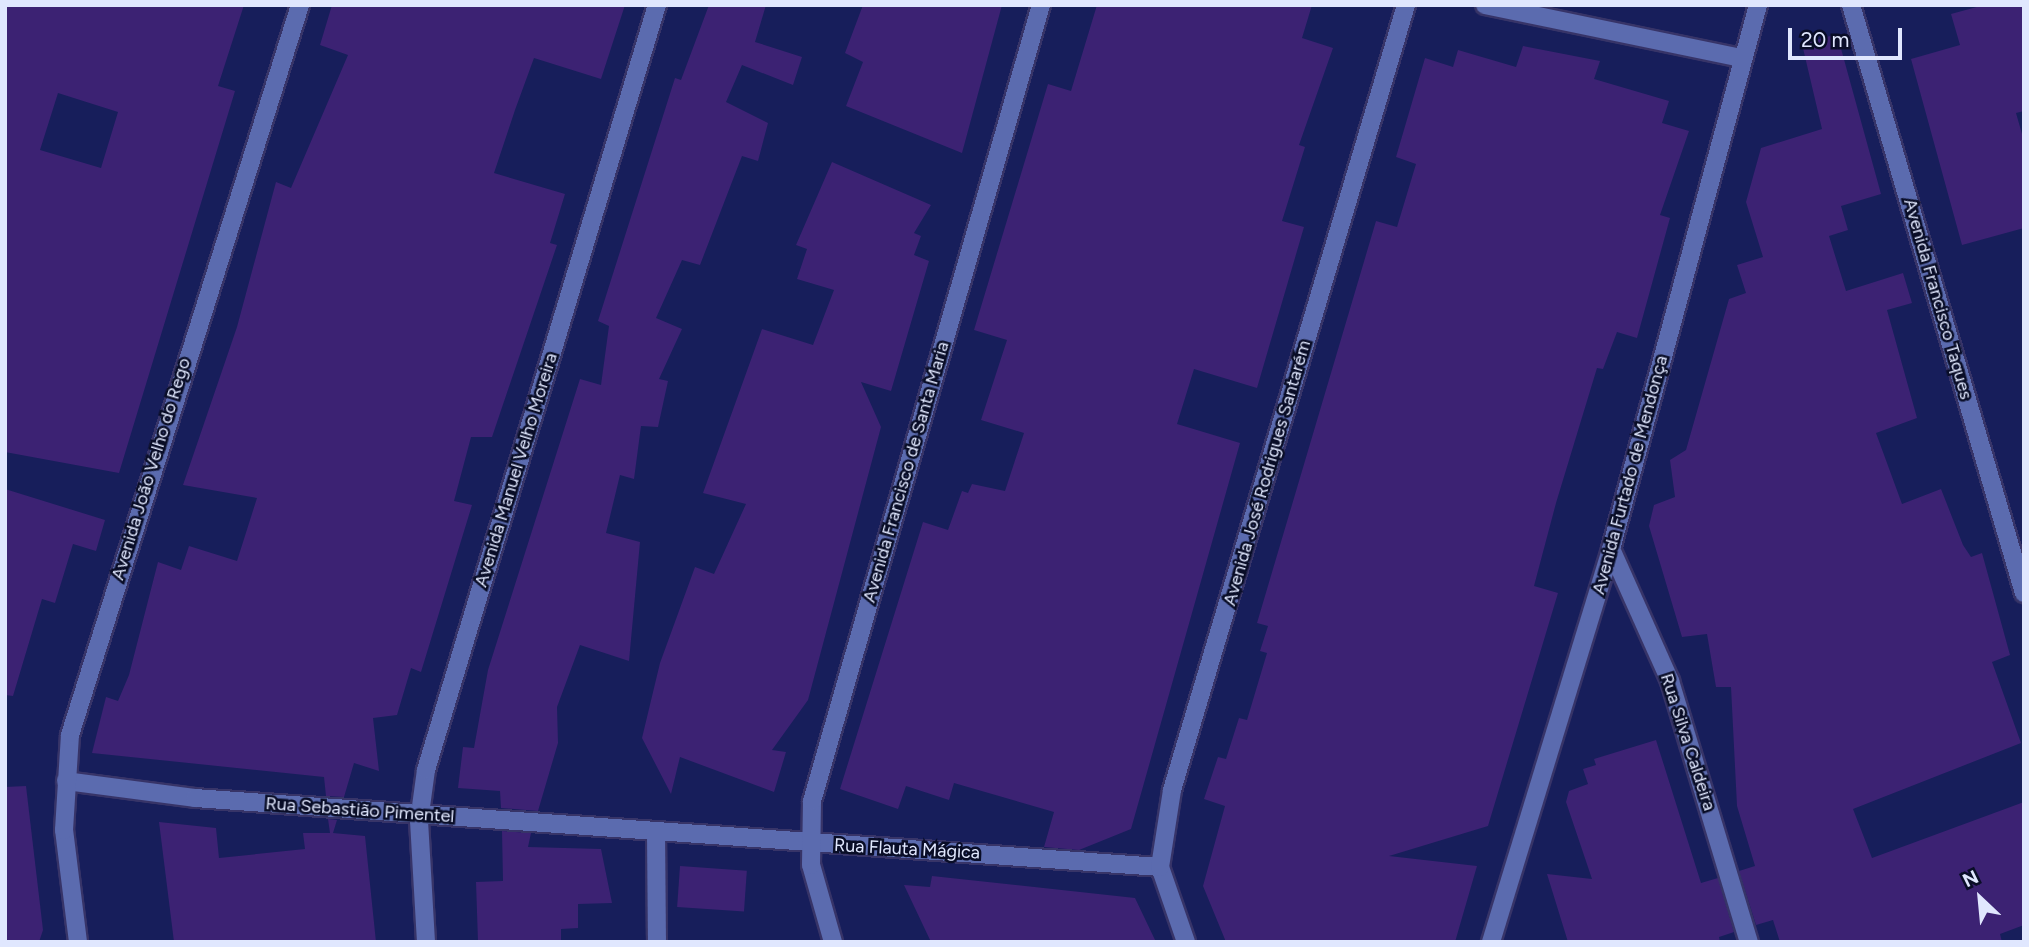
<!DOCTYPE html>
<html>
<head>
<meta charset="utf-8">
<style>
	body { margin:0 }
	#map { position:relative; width:2029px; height:947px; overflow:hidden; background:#171e5b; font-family:Figtree,sans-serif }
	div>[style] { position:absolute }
	.building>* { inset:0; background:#3c2273; transform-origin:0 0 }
	.roads { filter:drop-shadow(2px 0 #373468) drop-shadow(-2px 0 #373468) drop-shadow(0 2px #373468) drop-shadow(0 -2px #373468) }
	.lane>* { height:18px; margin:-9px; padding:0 9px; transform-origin:9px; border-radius:9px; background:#5b6baf }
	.street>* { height:18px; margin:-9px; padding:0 9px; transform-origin:9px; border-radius:9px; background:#5b6baf }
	span { translate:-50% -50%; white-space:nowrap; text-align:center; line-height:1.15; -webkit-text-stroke:5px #090d27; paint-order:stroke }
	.street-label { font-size:18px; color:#e0e7fe }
	.frame { position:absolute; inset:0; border:7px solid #e0e7fe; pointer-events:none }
	.north { position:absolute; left:1945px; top:863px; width:70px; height:70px; -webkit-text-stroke:5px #090d27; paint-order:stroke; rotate:334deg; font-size:19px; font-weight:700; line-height:28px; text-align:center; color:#e0e7fe }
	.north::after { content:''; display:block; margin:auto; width:24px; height:32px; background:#e0e7fe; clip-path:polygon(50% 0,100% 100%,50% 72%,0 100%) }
	.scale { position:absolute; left:1788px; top:28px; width:114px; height:32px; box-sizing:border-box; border:4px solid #e0e7fe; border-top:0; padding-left:9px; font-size:21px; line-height:24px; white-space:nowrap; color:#e0e7fe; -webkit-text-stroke:5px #090d27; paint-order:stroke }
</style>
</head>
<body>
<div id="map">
	<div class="building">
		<i style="clip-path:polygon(evenodd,5px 5px,244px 5px,218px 86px,235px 91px,119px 473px,5px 452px,5px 5px,58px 93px,118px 112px,101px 168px,40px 150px,58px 93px)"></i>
		<i style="clip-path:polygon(332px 5px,625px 5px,601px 79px,534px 58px,515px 110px,494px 173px,565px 194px,550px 243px,557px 245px,492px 437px,471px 437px,454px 501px,472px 505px,421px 672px,411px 668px,397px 715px,373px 718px,379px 771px,354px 763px,344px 797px,326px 796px,324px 777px,92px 753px,106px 697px,118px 701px,129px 675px,158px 562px,181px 570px,189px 546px,237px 561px,257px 498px,183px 485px,237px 327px,276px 182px,291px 188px,348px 55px,320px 45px)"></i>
		<i style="clip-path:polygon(709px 5px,766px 5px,755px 42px,802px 57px,793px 85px,742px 65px,726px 102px,768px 123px,758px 161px,742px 156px,700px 265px,682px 260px,656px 318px,682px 329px,659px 379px,668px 381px,658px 427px,641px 426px,634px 479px,620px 475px,606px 533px,640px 542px,629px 661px,580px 645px,557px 707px,558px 743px,538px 811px,501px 808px,500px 791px,458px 788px,463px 747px,474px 748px,488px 670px,580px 379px,601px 385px,609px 326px,598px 321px,675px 78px,681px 80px)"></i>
		<i style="clip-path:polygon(863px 5px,1002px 5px,962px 153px,846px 106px,863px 62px,845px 53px)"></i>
		<i style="clip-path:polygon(1097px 5px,1312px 5px,1302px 38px,1333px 48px,1299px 145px,1305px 147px,1282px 221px,1304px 227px,1257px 388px,1194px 369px,1177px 424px,1240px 443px,1131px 829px,1079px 850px,1044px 847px,1054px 812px,954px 783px,949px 800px,906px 786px,898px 809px,840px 789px,923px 522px,948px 530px,962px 491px,968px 493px,972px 484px,1005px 491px,1024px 433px,981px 420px,1007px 340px,974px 330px,1048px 84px,1071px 91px)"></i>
		<i style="clip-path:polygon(1984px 5px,2024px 5px,2024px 111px,2016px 113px,2024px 141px,2024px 228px,1962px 245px,1911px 59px,1960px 45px,1951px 14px)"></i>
		<i style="clip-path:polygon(1837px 34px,1881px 194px,1841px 206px,1848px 230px,1829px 236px,1846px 291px,1903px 273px,1912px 303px,1887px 310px,1917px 418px,1876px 433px,1902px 504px,1941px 489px,1963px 545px,1971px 557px,1982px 553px,2010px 655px,1992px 662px,2021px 743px,1853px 809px,1872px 858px,2024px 802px,2024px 925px,2000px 934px,2002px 942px,1780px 942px,1773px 920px,1756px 925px,1739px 871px,1755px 866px,1737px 806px,1731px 687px,1716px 687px,1707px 634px,1682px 637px,1649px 526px,1654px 505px,1675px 497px,1670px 460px,1686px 450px,1729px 299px,1746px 293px,1737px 265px,1763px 257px,1746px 202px,1761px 148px,1822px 129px,1802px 44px)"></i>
		<i style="clip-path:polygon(1523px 46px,1600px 61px,1594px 79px,1669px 101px,1662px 123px,1689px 131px,1660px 215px,1670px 218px,1637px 338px,1617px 332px,1603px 369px,1597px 368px,1556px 503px,1534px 586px,1558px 593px,1488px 826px,1389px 856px,1477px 866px,1455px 942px,1226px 942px,1203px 886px,1225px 806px,1204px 799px,1218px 757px,1226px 759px,1239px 718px,1247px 720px,1267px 653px,1260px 651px,1268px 626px,1257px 623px,1376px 221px,1397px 227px,1416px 164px,1396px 157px,1425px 58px,1453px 67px,1458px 50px,1516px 67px)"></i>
		<i style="clip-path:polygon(832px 162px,931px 205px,914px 233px,921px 236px,914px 255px,929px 261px,891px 391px,861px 382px,881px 427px,808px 700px,772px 750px,786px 752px,774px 792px,680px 757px,671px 794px,642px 738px,660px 663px,695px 567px,714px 574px,746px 504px,703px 493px,762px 329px,813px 345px,834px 290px,797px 279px,807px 249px,796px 245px)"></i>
		<i style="clip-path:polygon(5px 489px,105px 520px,96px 551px,73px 544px,55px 603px,42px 599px,13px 696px,5px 695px)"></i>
		<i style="clip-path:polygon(1656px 740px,1701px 883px,1718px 878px,1734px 932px,1719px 937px,1720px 942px,1568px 942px,1547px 874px,1592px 879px,1566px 802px,1569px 791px,1588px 784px,1583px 769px,1596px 765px,1594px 759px)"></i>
		<i style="clip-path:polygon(26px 786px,43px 930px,39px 942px,5px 942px,5px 787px)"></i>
		<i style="clip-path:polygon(328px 819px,337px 820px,333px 833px,365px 836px,376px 942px,174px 942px,159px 822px,216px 828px,219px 858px,305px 849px,303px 833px,330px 833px)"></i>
		<i style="clip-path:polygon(502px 831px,531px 833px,528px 847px,601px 849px,612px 903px,578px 904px,578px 928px,561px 929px,561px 942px,478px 942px,476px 882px,503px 881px)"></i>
		<i style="left:680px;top:866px;width:67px;height:41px;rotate:4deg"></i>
		<i style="clip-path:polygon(932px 876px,1135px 898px,1156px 942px,931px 942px,904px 885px,930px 887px)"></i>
	</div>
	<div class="roads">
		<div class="lane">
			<i style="left:656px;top:831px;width:111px;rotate:89.5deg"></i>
		</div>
		<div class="street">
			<i style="left:1485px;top:5px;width:260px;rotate:11.7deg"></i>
			<i style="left:1851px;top:5px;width:613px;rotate:73.61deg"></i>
			<i style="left:1611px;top:549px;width:145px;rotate:65.9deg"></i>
			<i style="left:1670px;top:681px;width:273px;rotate:73.2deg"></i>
			<i style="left:66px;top:781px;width:130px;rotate:7.5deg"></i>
			<i style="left:195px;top:798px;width:967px;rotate:4.09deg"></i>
			<i style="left:78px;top:942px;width:113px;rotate:-97.1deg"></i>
			<i style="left:64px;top:830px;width:95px;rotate:-86.4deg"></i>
			<i style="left:70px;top:735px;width:765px;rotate:-72.51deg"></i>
			<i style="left:426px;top:942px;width:121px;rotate:-93.3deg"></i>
			<i style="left:419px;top:821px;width:51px;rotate:-82.2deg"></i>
			<i style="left:426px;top:770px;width:799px;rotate:-73.2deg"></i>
			<i style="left:833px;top:942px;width:80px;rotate:-105.9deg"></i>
			<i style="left:811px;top:865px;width:64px;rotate:-89.1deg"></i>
			<i style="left:812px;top:801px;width:828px;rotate:-73.95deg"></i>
			<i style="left:1186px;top:942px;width:79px;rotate:-109.1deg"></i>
			<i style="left:1160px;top:867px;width:78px;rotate:-81.1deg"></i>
			<i style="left:1172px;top:790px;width:819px;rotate:-73.4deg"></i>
			<i style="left:1491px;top:942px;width:411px;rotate:-73deg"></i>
			<i style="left:1611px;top:549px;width:564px;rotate:-74.88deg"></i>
		</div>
	</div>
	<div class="street-label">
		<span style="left:1938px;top:299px;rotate:74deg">Avenida Francisco Taques</span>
		<span style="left:151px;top:469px;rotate:-73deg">Avenida João Velho do Rego</span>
		<span style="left:516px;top:470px;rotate:-73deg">Avenida Manuel Velho Moreira</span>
		<span style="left:906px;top:472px;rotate:-74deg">Avenida Francisco de Santa Maria</span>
		<span style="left:1267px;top:473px;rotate:-74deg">Avenida José Rodrigues Santarém</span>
		<span style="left:1630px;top:475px;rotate:-75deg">Avenida Furtado de Mendonça</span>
		<span style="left:1688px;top:742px;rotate:72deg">Rua Silva Caldeira</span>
		<span style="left:360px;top:810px;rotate:4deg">Rua Sebastião Pimentel</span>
		<span style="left:907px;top:849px;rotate:3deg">Rua Flauta Mágica</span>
	</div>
	<div class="frame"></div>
	<div class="north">N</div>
	<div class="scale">20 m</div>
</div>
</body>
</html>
